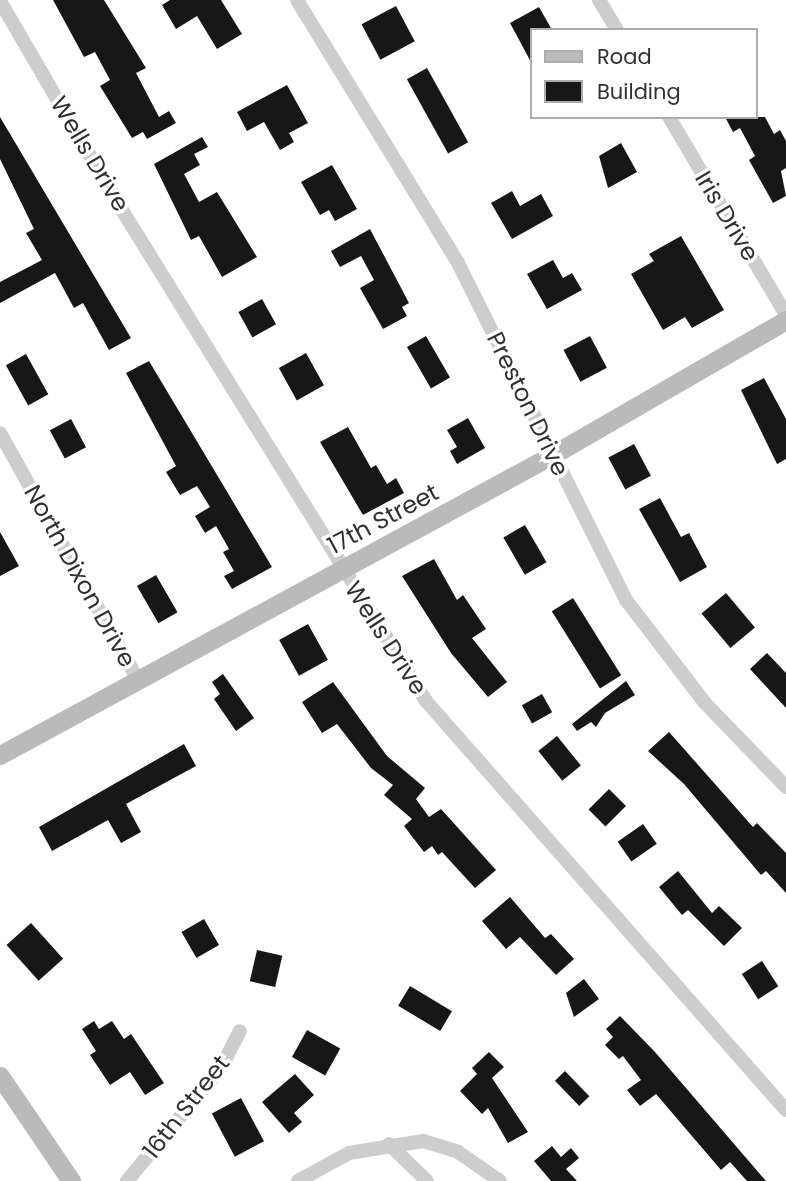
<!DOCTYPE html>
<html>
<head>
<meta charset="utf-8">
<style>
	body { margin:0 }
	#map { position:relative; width:786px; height:1181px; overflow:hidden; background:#fff; font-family:Poppins,sans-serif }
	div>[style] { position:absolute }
	.building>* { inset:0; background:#171717; transform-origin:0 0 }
	.street>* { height:14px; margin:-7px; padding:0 7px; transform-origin:7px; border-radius:7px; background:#cdcdcd }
	.secondary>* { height:19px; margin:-9.5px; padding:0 9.5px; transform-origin:9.5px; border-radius:9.5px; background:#bababa }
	span { translate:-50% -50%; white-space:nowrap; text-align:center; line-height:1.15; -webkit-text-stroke:7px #fff; paint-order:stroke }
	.street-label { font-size:24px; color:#303030 }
	.legend { position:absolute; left:530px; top:28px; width:228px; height:91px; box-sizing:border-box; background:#fff; border:2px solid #acacac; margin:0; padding:9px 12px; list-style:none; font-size:21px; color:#303030 }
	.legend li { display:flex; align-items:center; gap:14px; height:35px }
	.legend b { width:35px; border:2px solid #acacac }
</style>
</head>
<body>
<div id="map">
	<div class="building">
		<i style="clip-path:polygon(53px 0,104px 0,146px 68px,136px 73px,159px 117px,169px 111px,176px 123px,147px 139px,143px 132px,132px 138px,100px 86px,110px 80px,95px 52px,84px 57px)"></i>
		<i style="clip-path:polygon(170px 0,221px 0,242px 34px,217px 49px,197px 16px,176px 29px,162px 5px)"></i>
		<i style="left:396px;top:6px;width:40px;height:39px;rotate:62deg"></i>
		<i style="clip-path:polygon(539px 7px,552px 30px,532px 30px,532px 64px,510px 23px)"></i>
		<i style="left:427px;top:68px;width:85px;height:23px;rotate:61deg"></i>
		<i style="clip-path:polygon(287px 85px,308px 123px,289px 133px,294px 142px,280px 150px,264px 122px,247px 131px,237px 112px)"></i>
		<i style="clip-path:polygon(0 117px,131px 338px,109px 350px,83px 303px,74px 308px,55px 273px,0 303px,0 282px,42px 260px,26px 233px,34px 229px,0 159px)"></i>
		<i style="clip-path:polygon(725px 117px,765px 117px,774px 134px,780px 130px,786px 141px,786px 168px,781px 171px,786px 196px,773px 203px,749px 160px,755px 156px,740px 128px,733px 132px)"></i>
		<i style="clip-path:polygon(202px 137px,208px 147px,194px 154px,200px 165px,184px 174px,199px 202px,217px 192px,257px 257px,222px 277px,199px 236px,191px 240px,154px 164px)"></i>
		<i style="clip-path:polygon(621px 143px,637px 172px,608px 188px,599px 156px)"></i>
		<i style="clip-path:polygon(332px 165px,357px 209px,335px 221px,329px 210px,320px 215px,301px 182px)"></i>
		<i style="clip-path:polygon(512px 191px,520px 206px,541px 194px,553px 216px,512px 239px,491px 203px)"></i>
		<i style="clip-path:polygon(370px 229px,409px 303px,402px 307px,407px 316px,383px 329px,360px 288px,374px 280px,361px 256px,340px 267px,331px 251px)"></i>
		<i style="clip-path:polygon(681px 236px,724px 310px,692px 328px,685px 317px,663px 330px,631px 274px,654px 261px,649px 254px)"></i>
		<i style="clip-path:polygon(553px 260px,563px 278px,572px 273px,582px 290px,547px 309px,527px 274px)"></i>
		<i style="left:262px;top:299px;width:29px;height:27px;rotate:61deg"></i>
		<i style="left:426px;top:336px;width:48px;height:22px;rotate:60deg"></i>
		<i style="left:590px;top:336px;width:36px;height:30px;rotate:62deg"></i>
		<i style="left:306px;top:353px;width:37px;height:31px;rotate:61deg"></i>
		<i style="left:26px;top:354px;width:46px;height:23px;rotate:61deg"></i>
		<i style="clip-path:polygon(149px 361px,272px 567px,232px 589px,224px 576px,234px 571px,223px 552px,229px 549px,216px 526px,205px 533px,195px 516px,210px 507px,197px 486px,180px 495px,166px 472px,176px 466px,126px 373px)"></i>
		<i style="clip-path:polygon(764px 378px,786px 419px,786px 459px,777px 464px,741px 390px)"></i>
		<i style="clip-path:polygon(468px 418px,485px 448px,457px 464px,450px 451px,457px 447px,447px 430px)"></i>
		<i style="left:71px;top:419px;width:32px;height:24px;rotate:62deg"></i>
		<i style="clip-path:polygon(348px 427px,371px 468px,376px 465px,387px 484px,396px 478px,404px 493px,363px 515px,320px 442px)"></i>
		<i style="left:634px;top:444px;width:36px;height:29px;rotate:62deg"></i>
		<i style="clip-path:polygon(660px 498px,681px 537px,689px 533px,707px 567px,680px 582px,639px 509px)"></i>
		<i style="left:525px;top:525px;width:43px;height:25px;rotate:60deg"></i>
		<i style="clip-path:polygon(0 532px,19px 566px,0 576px)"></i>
		<i style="clip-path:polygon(434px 559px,457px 600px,463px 595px,486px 629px,472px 638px,507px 682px,488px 697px,451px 653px,402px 576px)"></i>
		<i style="left:156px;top:575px;width:43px;height:22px;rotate:60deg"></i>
		<i style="left:726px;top:593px;width:45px;height:32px;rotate:50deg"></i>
		<i style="left:573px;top:598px;width:91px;height:25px;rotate:58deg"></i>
		<i style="left:308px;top:624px;width:41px;height:33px;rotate:61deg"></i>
		<i style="clip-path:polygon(767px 653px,786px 673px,786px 708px,750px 669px)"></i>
		<i style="clip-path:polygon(223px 674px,254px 718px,236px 731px,214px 699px,220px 694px,212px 682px)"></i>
		<i style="clip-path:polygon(626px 681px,635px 695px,605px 713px,596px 727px,591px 722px,577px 731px,572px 724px)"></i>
		<i style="clip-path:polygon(333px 682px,387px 756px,425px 788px,416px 799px,429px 817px,441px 809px,496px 870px,475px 888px,442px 852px,438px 855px,432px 846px,424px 852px,404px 826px,412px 819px,384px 795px,393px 785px,371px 768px,337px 724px,322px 733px,302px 702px)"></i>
		<i style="left:542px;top:694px;width:21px;height:23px;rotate:61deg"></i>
		<i style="clip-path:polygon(669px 732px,753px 827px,757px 823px,786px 853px,786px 893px,766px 871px,761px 875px,684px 784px,648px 751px)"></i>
		<i style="left:557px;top:736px;width:38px;height:24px;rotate:51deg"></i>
		<i style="clip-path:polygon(184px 744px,196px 766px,126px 804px,141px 832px,121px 843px,108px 820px,52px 851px,39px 827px)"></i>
		<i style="left:609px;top:789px;width:24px;height:29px;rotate:45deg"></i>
		<i style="left:643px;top:824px;width:24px;height:31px;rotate:55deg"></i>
		<i style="clip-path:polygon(678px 871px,712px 913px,719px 906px,742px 928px,724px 946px,688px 910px,682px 915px,659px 887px)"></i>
		<i style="clip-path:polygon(510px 897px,545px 938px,551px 934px,574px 959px,556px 975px,520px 937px,506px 949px,482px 921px)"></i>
		<i style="left:204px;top:919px;width:30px;height:26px;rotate:60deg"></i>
		<i style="left:31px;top:923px;width:48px;height:33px;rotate:48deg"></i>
		<i style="left:257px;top:950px;width:26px;height:32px;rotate:13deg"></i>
		<i style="left:762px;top:961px;width:30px;height:24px;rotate:57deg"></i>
		<i style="clip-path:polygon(584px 979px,599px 999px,574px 1017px,566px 993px)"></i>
		<i style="left:410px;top:986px;width:49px;height:23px;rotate:31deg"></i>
		<i style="clip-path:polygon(620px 1016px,655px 1052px,766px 1181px,747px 1181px,730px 1162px,721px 1170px,656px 1094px,640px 1106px,627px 1090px,641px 1080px,623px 1056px,619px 1059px,605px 1045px,613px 1037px,606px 1029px)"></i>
		<i style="clip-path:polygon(94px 1021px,99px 1029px,112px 1021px,124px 1039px,131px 1034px,164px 1083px,145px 1095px,130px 1072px,110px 1085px,90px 1055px,96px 1051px,82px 1029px)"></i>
		<i style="left:307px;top:1030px;width:38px;height:31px;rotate:29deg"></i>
		<i style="clip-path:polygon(489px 1052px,504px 1067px,492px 1078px,528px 1132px,508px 1143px,488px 1108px,482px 1114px,460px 1091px,477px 1074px,472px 1068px)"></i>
		<i style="left:565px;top:1071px;width:35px;height:14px;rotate:46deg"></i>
		<i style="clip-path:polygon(295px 1074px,314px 1095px,294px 1113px,302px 1122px,289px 1133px,262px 1102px)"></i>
		<i style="left:241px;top:1098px;width:49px;height:33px;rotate:62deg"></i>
		<i style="clip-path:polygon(552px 1146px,561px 1157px,571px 1148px,579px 1158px,566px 1169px,577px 1181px,551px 1181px,534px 1161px)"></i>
	</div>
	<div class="street">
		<i style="left:297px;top:0;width:308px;rotate:58.5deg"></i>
		<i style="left:458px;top:263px;width:377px;rotate:63.5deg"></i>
		<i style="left:626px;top:600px;width:130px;rotate:52.5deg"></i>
		<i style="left:705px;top:703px;width:117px;rotate:46deg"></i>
		<i style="left:599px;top:0;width:35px;rotate:59deg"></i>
		<i style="left:0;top:1px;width:233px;rotate:59.8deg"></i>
		<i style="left:117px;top:202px;width:587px;rotate:58.23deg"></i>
		<i style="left:426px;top:701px;width:545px;rotate:48.65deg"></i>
		<i style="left:669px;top:117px;width:230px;rotate:59.4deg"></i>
		<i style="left:0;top:433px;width:285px;rotate:60.8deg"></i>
		<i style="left:389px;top:1144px;width:53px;rotate:44.2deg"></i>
		<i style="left:127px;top:1181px;width:149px;rotate:-50.4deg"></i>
		<i style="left:222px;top:1066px;width:39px;rotate:-63deg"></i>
		<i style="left:298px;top:1181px;width:58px;rotate:-28.8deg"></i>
		<i style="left:349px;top:1153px;width:75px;rotate:-9.2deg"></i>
		<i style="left:423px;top:1141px;width:37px;rotate:17deg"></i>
		<i style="left:458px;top:1152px;width:51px;rotate:34.6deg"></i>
	</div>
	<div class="secondary">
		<i style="left:0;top:755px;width:630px;rotate:-28.52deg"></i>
		<i style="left:554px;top:454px;width:268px;rotate:-30deg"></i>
		<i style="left:0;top:1076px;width:127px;rotate:55.9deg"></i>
	</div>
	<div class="street-label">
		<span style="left:90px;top:154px;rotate:59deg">Wells Drive</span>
		<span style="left:727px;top:216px;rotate:59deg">Iris Drive</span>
		<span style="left:528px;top:404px;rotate:64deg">Preston Drive</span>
		<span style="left:383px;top:519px;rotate:-28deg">17th Street</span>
		<span style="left:80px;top:576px;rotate:61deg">North Dixon Drive</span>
		<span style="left:386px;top:638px;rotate:57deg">Wells Drive</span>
		<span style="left:186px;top:1107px;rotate:-52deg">16th Street</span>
	</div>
	<ul class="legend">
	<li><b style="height:9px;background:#bababa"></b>Road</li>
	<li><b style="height:19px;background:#171717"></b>Building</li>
	</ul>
</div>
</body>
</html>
